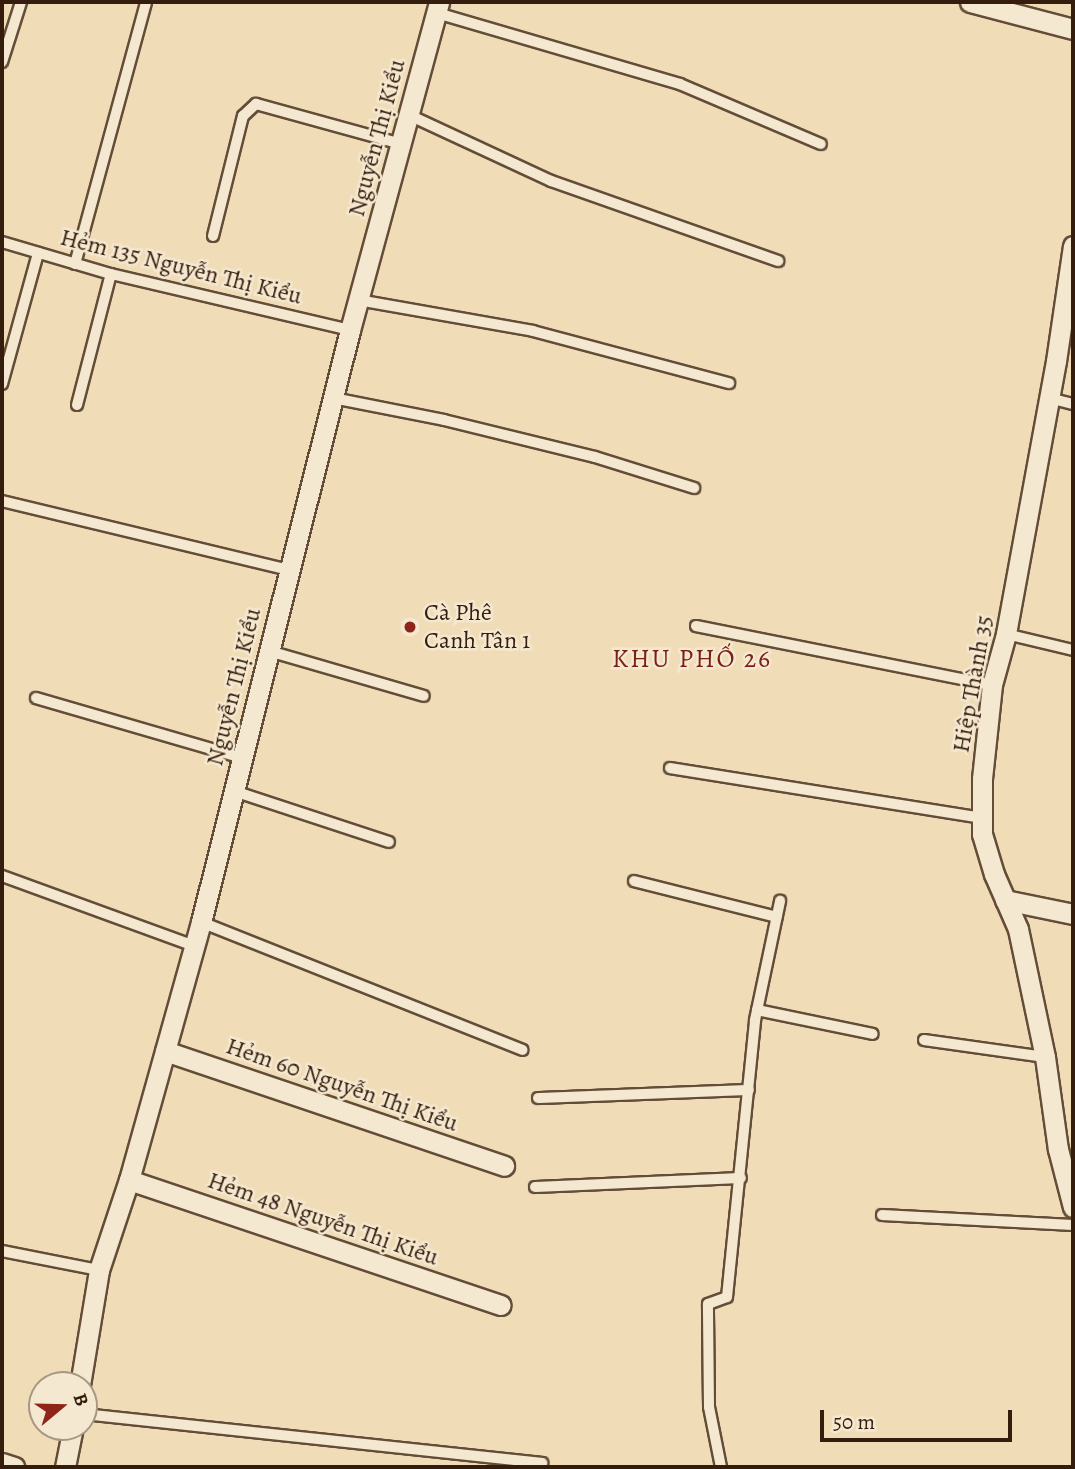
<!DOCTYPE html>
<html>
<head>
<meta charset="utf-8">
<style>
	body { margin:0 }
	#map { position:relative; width:1075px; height:1469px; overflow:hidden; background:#f0dcb7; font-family:Alegreya,serif }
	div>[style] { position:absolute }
	.roads { filter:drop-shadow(2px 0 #634d38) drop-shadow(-2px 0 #634d38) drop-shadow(0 2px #634d38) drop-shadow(0 -2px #634d38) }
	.service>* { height:10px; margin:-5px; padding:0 5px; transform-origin:5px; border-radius:5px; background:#f5e8d0 }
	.minor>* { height:19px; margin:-9.5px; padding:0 9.5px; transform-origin:9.5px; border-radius:9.5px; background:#f5e8d0 }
	.dots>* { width:19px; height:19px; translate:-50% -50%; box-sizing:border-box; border:4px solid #f5e8d0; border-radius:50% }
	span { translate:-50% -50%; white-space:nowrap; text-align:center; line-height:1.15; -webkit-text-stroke:5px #f5e8d0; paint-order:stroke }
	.street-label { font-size:24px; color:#341d0d }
	.poi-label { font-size:24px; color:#341d0d }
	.left { translate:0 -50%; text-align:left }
	.neighbourhood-label { font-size:26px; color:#7a1f14; letter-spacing:2px }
	.frame { position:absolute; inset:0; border:4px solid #341d0d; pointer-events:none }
	.north { position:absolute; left:28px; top:1371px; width:70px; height:70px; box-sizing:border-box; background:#f5e8d0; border:2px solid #a89782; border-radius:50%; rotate:71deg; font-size:19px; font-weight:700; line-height:28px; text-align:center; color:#341d0d }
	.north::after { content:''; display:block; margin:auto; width:24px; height:32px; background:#8f2418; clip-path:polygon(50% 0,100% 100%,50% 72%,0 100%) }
	.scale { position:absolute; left:820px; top:1410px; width:192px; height:32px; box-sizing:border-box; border:4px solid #341d0d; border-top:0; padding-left:9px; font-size:21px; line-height:24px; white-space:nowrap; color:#341d0d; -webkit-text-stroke:5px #f5e8d0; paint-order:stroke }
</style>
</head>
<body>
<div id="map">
	<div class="roads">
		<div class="service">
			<i style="left:437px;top:13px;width:253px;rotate:16.3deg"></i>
			<i style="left:680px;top:84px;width:153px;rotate:23.1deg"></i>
			<i style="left:2px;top:62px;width:63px;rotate:-72.4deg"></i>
			<i style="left:409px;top:115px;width:157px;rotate:24.9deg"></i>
			<i style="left:551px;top:181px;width:241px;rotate:19.4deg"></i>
			<i style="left:213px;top:236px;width:124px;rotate:-76deg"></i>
			<i style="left:243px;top:116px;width:18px;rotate:-43deg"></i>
			<i style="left:256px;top:104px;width:150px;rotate:15.4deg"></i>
			<i style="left:2px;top:242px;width:114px;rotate:16.4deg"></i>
			<i style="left:111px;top:274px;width:245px;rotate:13.2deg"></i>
			<i style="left:75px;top:264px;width:271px;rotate:-74.8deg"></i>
			<i style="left:358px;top:300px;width:178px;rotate:10deg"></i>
			<i style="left:533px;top:331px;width:203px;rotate:14.9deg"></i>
			<i style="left:2px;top:384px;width:136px;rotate:-74.6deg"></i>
			<i style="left:333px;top:398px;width:113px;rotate:11.2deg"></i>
			<i style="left:444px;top:420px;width:155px;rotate:13.8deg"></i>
			<i style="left:595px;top:457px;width:104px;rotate:17.4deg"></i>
			<i style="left:1049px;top:398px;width:25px;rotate:14deg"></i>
			<i style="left:77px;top:405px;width:135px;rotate:-75.5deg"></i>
			<i style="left:2px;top:501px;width:295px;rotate:13.5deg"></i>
			<i style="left:696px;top:626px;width:302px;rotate:11.3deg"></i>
			<i style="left:1006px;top:634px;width:69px;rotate:13.4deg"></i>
			<i style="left:269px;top:651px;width:161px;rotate:16.2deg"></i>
			<i style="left:36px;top:698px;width:215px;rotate:16.2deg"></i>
			<i style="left:670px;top:768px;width:316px;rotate:9.1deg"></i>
			<i style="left:234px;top:791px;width:163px;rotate:18.2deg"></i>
			<i style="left:2px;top:876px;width:204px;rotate:20deg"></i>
			<i style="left:634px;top:881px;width:147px;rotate:14.1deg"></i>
			<i style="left:201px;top:922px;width:346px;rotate:21.7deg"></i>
			<i style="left:757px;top:1010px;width:118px;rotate:11.7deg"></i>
			<i style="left:924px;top:1040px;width:122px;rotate:8deg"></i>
			<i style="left:538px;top:1098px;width:211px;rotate:-2.2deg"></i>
			<i style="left:535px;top:1187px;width:206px;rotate:-2.5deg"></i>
			<i style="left:882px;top:1215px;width:191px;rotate:3deg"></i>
			<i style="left:2px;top:1251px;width:99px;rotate:11.1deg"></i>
			<i style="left:84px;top:1414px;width:461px;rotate:6.1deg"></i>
			<i style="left:721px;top:1467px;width:61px;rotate:-101.3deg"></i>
			<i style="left:709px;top:1407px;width:103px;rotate:-90.6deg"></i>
			<i style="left:708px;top:1304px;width:20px;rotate:-20deg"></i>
			<i style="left:727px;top:1297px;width:278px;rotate:-84.2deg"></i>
			<i style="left:755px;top:1020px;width:122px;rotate:-78.1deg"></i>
		</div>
		<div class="minor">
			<i style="left:970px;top:2px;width:106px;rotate:14.7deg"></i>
			<i style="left:1073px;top:246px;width:116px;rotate:98.4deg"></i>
			<i style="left:1056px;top:361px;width:278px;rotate:100.4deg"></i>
			<i style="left:1006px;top:634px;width:53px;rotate:105.4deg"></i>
			<i style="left:992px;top:685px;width:95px;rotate:96.1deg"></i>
			<i style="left:982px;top:779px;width:55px;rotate:90deg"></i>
			<i style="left:982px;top:834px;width:42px;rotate:73.3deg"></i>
			<i style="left:994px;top:874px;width:60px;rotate:66.4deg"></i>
			<i style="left:1018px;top:929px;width:131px;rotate:78.1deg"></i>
			<i style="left:1045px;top:1057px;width:93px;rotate:82deg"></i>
			<i style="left:1058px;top:1149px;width:60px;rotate:75.5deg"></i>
			<i style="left:1005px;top:900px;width:69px;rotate:11.6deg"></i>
			<i style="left:165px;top:1051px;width:358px;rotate:18.7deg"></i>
			<i style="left:129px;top:1180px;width:392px;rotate:18.6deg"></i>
			<i style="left:80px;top:1385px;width:117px;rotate:-80.6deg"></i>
			<i style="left:99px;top:1270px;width:95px;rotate:-71.6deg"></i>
			<i style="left:129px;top:1180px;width:268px;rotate:-74.4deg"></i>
			<i style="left:201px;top:922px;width:610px;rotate:-75.87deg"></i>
			<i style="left:350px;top:330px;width:340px;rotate:-74.8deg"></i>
			<i style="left:2px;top:1463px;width:13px;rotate:18deg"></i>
			<i style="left:65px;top:1467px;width:41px;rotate:-78.7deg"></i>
		</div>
	</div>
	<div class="dots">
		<i style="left:410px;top:627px;background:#8f2418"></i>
	</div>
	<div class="street-label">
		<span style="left:377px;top:138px;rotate:-75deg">Nguyễn Thị Kiểu</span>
		<span style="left:181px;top:267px;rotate:14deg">Hẻm 135 Nguyễn Thị Kiểu</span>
		<span style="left:973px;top:684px;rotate:-80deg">Hiệp Thành 35</span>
		<span style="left:234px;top:687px;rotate:-76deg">Nguyễn Thị Kiểu</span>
		<span style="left:342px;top:1085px;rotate:19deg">Hẻm 60 Nguyễn Thị Kiểu</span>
		<span style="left:323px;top:1219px;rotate:19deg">Hẻm 48 Nguyễn Thị Kiểu</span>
	</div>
	<div class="poi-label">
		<span class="left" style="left:424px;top:627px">Cà Phê<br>Canh Tân 1</span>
	</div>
	<div class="neighbourhood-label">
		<span style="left:692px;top:659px">KHU PHỐ 26</span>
	</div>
	<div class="frame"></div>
	<div class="north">B</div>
	<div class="scale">50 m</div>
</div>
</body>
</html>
